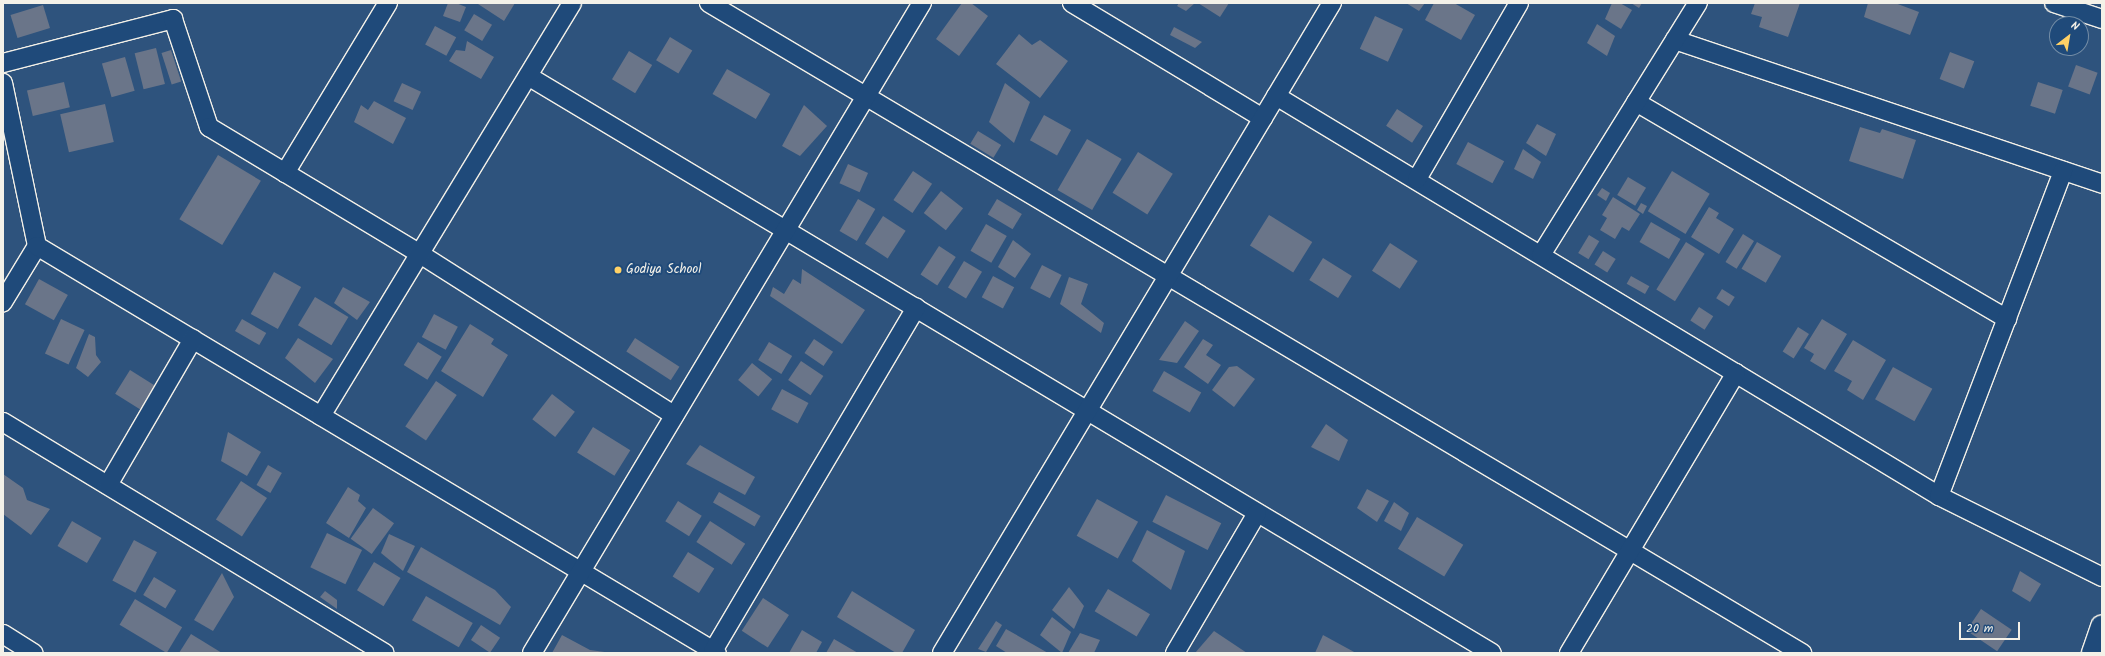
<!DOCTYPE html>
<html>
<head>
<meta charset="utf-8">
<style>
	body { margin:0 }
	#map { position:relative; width:2105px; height:656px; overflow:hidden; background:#2e537d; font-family:Kalam,sans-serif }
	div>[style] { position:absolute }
	.building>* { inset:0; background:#6a7589; transform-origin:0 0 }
	.roads { filter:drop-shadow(1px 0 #f4f1e8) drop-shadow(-1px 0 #f4f1e8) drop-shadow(0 1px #f4f1e8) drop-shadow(0 -1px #f4f1e8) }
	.street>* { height:18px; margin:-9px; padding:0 9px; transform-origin:9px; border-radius:9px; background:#1f4a7a }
	.secondary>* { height:22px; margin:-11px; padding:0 11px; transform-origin:11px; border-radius:11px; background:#1f4a7a }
	.dots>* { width:11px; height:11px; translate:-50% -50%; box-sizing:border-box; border:2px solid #1f4a7a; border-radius:50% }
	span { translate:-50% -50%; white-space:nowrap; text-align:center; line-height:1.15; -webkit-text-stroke:4px #1f4a7a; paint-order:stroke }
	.poi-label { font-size:13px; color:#f4f1e8 }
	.left { translate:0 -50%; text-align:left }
	.frame { position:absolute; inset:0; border:4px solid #f4f1e8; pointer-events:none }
	.north { position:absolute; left:2049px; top:16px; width:40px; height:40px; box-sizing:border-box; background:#1f4a7a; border:1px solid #748da6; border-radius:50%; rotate:31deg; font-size:11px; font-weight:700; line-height:16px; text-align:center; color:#f4f1e8 }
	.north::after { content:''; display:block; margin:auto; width:14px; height:18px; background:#ffd166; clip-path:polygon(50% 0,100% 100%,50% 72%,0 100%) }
	.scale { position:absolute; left:1959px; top:622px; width:61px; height:18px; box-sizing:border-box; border:2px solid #f4f1e8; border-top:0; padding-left:5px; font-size:12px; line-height:14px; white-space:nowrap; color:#f4f1e8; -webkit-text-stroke:3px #1f4a7a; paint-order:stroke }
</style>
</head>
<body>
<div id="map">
	<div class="building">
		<i style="clip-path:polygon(448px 3px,456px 3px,466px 7px,460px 22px,443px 16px)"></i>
		<i style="clip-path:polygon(479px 3px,515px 3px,504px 21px,478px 4px)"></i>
		<i style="clip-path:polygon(962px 3px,971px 3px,988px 16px,959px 56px,936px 39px)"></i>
		<i style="clip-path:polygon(1179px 3px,1195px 3px,1186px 11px,1177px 6px)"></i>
		<i style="clip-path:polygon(1198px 3px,1229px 3px,1220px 17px)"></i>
		<i style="clip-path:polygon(1406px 3px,1425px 3px,1419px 11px)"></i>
		<i style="clip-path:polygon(1434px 3px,1454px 3px,1475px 15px,1461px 40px,1425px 20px)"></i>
		<i style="clip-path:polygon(1612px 3px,1620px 3px,1632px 10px,1621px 29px,1605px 19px)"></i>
		<i style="clip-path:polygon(1631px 3px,1642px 3px,1639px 8px)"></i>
		<i style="clip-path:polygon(1755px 3px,1800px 3px,1788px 37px,1759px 27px,1762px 17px,1751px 14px)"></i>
		<i style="clip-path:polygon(1868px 3px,1895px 3px,1919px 12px,1910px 35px,1864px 17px)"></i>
		<i style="left:43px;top:5px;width:24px;height:34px;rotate:73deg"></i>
		<i style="left:474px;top:14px;width:21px;height:19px;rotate:31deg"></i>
		<i style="left:1375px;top:16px;width:31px;height:36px;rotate:25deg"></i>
		<i style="clip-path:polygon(1597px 24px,1615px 36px,1607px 56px,1587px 43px)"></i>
		<i style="left:435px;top:26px;width:24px;height:21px;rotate:28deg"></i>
		<i style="clip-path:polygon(1174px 27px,1202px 42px,1195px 48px,1170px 35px)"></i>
		<i style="clip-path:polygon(1019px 34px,1032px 45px,1040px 40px,1068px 61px,1040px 98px,996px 64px)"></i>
		<i style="left:670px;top:37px;width:26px;height:27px;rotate:31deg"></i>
		<i style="clip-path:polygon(467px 41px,494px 57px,481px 79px,449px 61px,456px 50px,465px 51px)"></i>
		<i style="left:156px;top:48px;width:37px;height:22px;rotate:76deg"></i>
		<i style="left:171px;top:50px;width:33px;height:10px;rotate:72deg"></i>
		<i style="left:629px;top:51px;width:27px;height:33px;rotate:31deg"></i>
		<i style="left:1950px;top:52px;width:26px;height:29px;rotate:21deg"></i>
		<i style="left:125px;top:57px;width:35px;height:24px;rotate:74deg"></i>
		<i style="left:2076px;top:65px;width:23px;height:23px;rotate:20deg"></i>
		<i style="left:727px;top:69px;width:50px;height:29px;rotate:30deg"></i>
		<i style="left:64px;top:82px;width:26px;height:38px;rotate:77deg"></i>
		<i style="left:2038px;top:82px;width:26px;height:25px;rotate:18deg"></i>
		<i style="left:402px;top:83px;width:21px;height:20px;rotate:25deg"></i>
		<i style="clip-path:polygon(1005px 83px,1030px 102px,1014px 143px,989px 122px)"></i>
		<i style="clip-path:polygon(374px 101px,406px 118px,393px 144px,354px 122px,361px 105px,368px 110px)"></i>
		<i style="left:105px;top:104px;width:39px;height:46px;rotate:77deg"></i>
		<i style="clip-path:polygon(804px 105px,827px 126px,800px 156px,782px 146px)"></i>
		<i style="left:1397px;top:109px;width:31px;height:20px;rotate:33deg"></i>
		<i style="left:1044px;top:115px;width:31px;height:29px;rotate:29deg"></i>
		<i style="clip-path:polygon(1537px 124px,1556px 134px,1546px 156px,1526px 143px)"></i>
		<i style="clip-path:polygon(1860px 127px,1880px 133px,1882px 129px,1916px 140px,1903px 179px,1849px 161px)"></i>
		<i style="left:978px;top:131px;width:27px;height:15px;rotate:31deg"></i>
		<i style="left:1087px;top:139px;width:40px;height:59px;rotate:30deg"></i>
		<i style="left:1468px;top:142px;width:41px;height:25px;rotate:28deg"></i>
		<i style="clip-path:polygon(1523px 149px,1541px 162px,1533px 179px,1514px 169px)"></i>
		<i style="left:1138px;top:152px;width:41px;height:48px;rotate:32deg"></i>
		<i style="left:218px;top:155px;width:50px;height:75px;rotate:31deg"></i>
		<i style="left:848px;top:164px;width:22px;height:21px;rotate:24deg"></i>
		<i style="left:913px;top:171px;width:23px;height:35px;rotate:34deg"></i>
		<i style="left:1672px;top:171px;width:44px;height:47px;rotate:31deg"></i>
		<i style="left:1628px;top:177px;width:21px;height:21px;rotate:31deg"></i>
		<i style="clip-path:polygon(1602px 188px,1610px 193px,1606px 201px,1597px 195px)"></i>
		<i style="left:941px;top:191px;width:28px;height:28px;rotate:38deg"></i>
		<i style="clip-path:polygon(1613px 197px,1640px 214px,1629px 231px,1622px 227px,1615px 239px,1600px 230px,1607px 218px,1602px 215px)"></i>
		<i style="left:858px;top:199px;width:20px;height:37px;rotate:30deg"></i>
		<i style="left:997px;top:199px;width:29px;height:18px;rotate:31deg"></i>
		<i style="clip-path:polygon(1641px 203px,1647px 206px,1643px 214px,1637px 210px)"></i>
		<i style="clip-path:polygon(1709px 207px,1719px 213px,1716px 218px,1734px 229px,1719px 254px,1691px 237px)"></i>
		<i style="left:1269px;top:215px;width:51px;height:36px;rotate:32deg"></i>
		<i style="left:883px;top:216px;width:27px;height:33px;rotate:33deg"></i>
		<i style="left:1651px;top:222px;width:34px;height:23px;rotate:30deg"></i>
		<i style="left:986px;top:224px;width:24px;height:31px;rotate:30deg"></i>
		<i style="left:1743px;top:234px;width:13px;height:33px;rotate:32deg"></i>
		<i style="left:1589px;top:235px;width:12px;height:21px;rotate:31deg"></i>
		<i style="clip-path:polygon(1013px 240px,1031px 254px,1015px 278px,998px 267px)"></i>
		<i style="left:1686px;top:242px;width:22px;height:56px;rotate:32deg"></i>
		<i style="left:1757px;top:242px;width:28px;height:31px;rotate:30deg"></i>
		<i style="left:1390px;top:243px;width:33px;height:33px;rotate:33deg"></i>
		<i style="left:939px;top:246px;width:20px;height:34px;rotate:33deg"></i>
		<i style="left:1603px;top:251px;width:15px;height:16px;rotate:32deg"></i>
		<i style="left:1323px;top:258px;width:34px;height:26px;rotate:32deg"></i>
		<i style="left:964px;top:261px;width:21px;height:31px;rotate:31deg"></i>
		<i style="left:1042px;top:265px;width:22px;height:26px;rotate:27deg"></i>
		<i style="clip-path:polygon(802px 269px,865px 310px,842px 344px,770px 296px,773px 287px,784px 294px,793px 279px,801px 284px)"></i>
		<i style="left:274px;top:272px;width:31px;height:48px;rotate:29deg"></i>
		<i style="left:993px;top:276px;width:24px;height:24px;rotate:28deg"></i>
		<i style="left:1631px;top:276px;width:21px;height:9px;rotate:29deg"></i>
		<i style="clip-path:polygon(1069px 277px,1088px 284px,1081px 304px,1104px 323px,1101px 333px,1060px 304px)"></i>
		<i style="left:39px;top:279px;width:33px;height:29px;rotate:29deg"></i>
		<i style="clip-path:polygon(343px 287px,370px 302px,357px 320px,334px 303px)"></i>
		<i style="left:1722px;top:289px;width:15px;height:11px;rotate:32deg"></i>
		<i style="left:315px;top:297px;width:39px;height:33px;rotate:31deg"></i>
		<i style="left:1699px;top:307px;width:17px;height:16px;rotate:33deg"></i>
		<i style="left:434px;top:314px;width:27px;height:26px;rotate:28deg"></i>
		<i style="left:61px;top:319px;width:26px;height:38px;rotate:25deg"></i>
		<i style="left:242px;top:319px;width:28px;height:14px;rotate:30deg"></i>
		<i style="clip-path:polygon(1822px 319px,1847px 334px,1825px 370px,1810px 361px,1814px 354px,1804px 348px)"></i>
		<i style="clip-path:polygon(1185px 321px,1199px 331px,1177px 363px,1159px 360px)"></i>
		<i style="clip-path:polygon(470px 324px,494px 339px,491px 344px,508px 355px,483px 397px,441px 371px)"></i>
		<i style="left:1798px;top:327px;width:13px;height:29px;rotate:32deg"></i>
		<i style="clip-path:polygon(89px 334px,95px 337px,96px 355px,101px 362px,88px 377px,76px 368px)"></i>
		<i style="clip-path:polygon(298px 338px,333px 359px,315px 383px,285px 358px)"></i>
		<i style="left:635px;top:338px;width:53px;height:16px;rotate:33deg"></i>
		<i style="left:814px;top:339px;width:23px;height:17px;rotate:34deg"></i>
		<i style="clip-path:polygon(1203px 339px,1213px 345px,1206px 355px,1221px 365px,1208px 384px,1184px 367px)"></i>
		<i style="clip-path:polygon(1853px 340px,1886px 360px,1863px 400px,1847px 390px,1852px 381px,1834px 371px)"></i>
		<i style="left:418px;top:342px;width:28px;height:27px;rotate:32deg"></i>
		<i style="left:769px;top:342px;width:27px;height:21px;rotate:31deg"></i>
		<i style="left:801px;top:361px;width:27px;height:23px;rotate:34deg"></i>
		<i style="left:752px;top:363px;width:26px;height:22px;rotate:39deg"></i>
		<i style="clip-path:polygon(1237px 366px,1255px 379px,1234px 407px,1212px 390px,1229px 367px)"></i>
		<i style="left:1893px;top:367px;width:45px;height:37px;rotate:29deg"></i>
		<i style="left:130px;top:370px;width:32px;height:28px;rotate:32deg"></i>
		<i style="left:1164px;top:371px;width:43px;height:23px;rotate:30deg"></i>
		<i style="left:436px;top:381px;width:25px;height:55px;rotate:34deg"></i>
		<i style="left:782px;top:389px;width:30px;height:23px;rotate:28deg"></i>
		<i style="left:552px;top:394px;width:29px;height:32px;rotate:38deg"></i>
		<i style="clip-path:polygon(1326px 424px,1348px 440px,1339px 461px,1311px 447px)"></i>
		<i style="left:593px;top:427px;width:44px;height:30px;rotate:32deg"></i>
		<i style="clip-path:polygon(228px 432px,261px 452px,247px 476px,221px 461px)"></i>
		<i style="clip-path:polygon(700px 445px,755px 477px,745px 495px,686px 464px)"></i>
		<i style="left:268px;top:465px;width:16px;height:23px;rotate:30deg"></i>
		<i style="clip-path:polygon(3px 474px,23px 488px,27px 500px,50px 509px,31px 535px,3px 514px)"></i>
		<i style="left:241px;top:481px;width:31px;height:46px;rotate:33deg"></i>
		<i style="clip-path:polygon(348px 487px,360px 495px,358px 501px,366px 508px,349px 538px,326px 523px)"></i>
		<i style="clip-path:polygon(1367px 489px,1389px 501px,1377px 522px,1357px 508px)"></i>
		<i style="left:719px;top:492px;width:48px;height:12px;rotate:30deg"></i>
		<i style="left:1166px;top:495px;width:62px;height:30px;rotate:27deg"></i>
		<i style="left:1097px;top:499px;width:47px;height:42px;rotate:29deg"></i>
		<i style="left:678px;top:501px;width:28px;height:24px;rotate:32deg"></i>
		<i style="clip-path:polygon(1394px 502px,1409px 513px,1401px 531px,1384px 521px)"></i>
		<i style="left:373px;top:508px;width:26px;height:38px;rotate:36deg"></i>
		<i style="left:1417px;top:517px;width:54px;height:37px;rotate:31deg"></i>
		<i style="left:72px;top:521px;width:34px;height:29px;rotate:30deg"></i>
		<i style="left:710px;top:521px;width:42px;height:25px;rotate:33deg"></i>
		<i style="clip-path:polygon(1147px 530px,1185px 551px,1171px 590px,1132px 561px)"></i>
		<i style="left:327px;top:533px;width:39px;height:38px;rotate:26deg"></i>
		<i style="clip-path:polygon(389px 534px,415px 546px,403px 571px,381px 553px)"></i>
		<i style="left:134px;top:540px;width:26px;height:46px;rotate:28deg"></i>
		<i style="clip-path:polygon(421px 547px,495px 590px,511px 607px,500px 625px,407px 572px)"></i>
		<i style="left:688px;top:552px;width:31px;height:29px;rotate:32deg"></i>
		<i style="left:374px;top:562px;width:31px;height:33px;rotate:31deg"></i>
		<i style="clip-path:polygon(2020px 571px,2041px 584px,2030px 602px,2012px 591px)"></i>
		<i style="clip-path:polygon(222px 573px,234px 597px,213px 631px,194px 620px)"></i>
		<i style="left:154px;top:577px;width:26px;height:21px;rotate:31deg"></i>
		<i style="clip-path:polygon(1069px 587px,1084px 606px,1074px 629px,1052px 610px)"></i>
		<i style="left:1108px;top:589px;width:49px;height:26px;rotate:31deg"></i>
		<i style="clip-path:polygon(325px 591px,337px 600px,337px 609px,320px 597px)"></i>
		<i style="clip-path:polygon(852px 591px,915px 630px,902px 653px,896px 653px,837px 617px)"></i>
		<i style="left:426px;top:596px;width:54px;height:28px;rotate:30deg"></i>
		<i style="left:763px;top:598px;width:31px;height:39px;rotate:33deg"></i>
		<i style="left:135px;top:599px;width:55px;height:30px;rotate:31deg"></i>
		<i style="left:1981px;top:609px;width:37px;height:26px;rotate:34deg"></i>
		<i style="clip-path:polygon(1052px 617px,1071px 632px,1062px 653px,1040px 635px)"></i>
		<i style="clip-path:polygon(996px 621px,1002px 625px,986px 652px,978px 649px)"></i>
		<i style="left:481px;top:625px;width:23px;height:18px;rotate:34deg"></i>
		<i style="clip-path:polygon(1006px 629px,1048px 653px,1007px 653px,996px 646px)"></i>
		<i style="clip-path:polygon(802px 630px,822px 642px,816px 653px,789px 653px)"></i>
		<i style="clip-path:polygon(1214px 631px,1247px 653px,1195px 653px)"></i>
		<i style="clip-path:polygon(1080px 633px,1100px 640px,1094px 653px,1068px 653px)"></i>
		<i style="clip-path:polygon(191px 634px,222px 653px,179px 653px)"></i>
		<i style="clip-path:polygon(562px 635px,590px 650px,612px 653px,552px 653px)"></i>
		<i style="clip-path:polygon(1323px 635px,1356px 653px,1315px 653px)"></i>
		<i style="clip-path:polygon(834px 639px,858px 653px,826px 653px)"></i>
	</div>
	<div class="roads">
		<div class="street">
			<i style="left:709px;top:3px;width:1272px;rotate:30.74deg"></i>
			<i style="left:1072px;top:3px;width:223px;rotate:31.1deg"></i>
			<i style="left:2054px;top:3px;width:51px;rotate:18.4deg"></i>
			<i style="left:1675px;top:40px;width:451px;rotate:18.6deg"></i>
			<i style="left:3px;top:63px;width:176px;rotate:-14.5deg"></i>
			<i style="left:173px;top:19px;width:114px;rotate:71.6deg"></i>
			<i style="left:209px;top:127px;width:246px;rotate:31deg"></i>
			<i style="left:420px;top:254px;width:301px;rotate:32.4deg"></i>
			<i style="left:528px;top:76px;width:1123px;rotate:30.9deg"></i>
			<i style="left:3px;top:83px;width:167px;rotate:78.2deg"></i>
			<i style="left:37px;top:246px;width:66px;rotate:121.3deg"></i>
			<i style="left:1276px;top:96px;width:774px;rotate:31.1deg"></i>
			<i style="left:1939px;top:496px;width:182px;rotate:26.4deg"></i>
			<i style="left:1636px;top:102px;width:430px;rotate:30.3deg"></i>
			<i style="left:285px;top:173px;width:199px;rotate:-58.8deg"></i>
			<i style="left:1417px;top:179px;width:203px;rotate:-59.9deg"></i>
			<i style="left:37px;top:246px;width:792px;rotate:30.9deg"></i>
			<i style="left:1541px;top:255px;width:297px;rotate:-58.1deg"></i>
			<i style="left:321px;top:416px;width:483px;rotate:-58.7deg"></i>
			<i style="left:3px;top:422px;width:446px;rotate:31.2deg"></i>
			<i style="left:108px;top:485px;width:169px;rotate:-59.8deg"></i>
			<i style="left:1939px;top:496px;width:348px;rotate:-69.1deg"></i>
			<i style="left:3px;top:634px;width:36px;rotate:32deg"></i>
			<i style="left:713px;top:651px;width:399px;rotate:-59.4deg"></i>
			<i style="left:532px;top:653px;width:758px;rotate:-59.04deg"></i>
			<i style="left:942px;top:653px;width:758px;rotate:-59.04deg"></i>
			<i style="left:1175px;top:653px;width:162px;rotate:-59.6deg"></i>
			<i style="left:1569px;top:653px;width:326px;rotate:-59.2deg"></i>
		</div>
		<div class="secondary">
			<i style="left:2093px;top:653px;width:28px;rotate:-71deg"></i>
		</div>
	</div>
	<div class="dots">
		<i style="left:618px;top:270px;background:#ffd166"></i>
	</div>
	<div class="poi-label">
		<span class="left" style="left:626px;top:270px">Godiya School</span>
	</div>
	<div class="frame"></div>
	<div class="north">N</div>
	<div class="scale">20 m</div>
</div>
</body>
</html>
